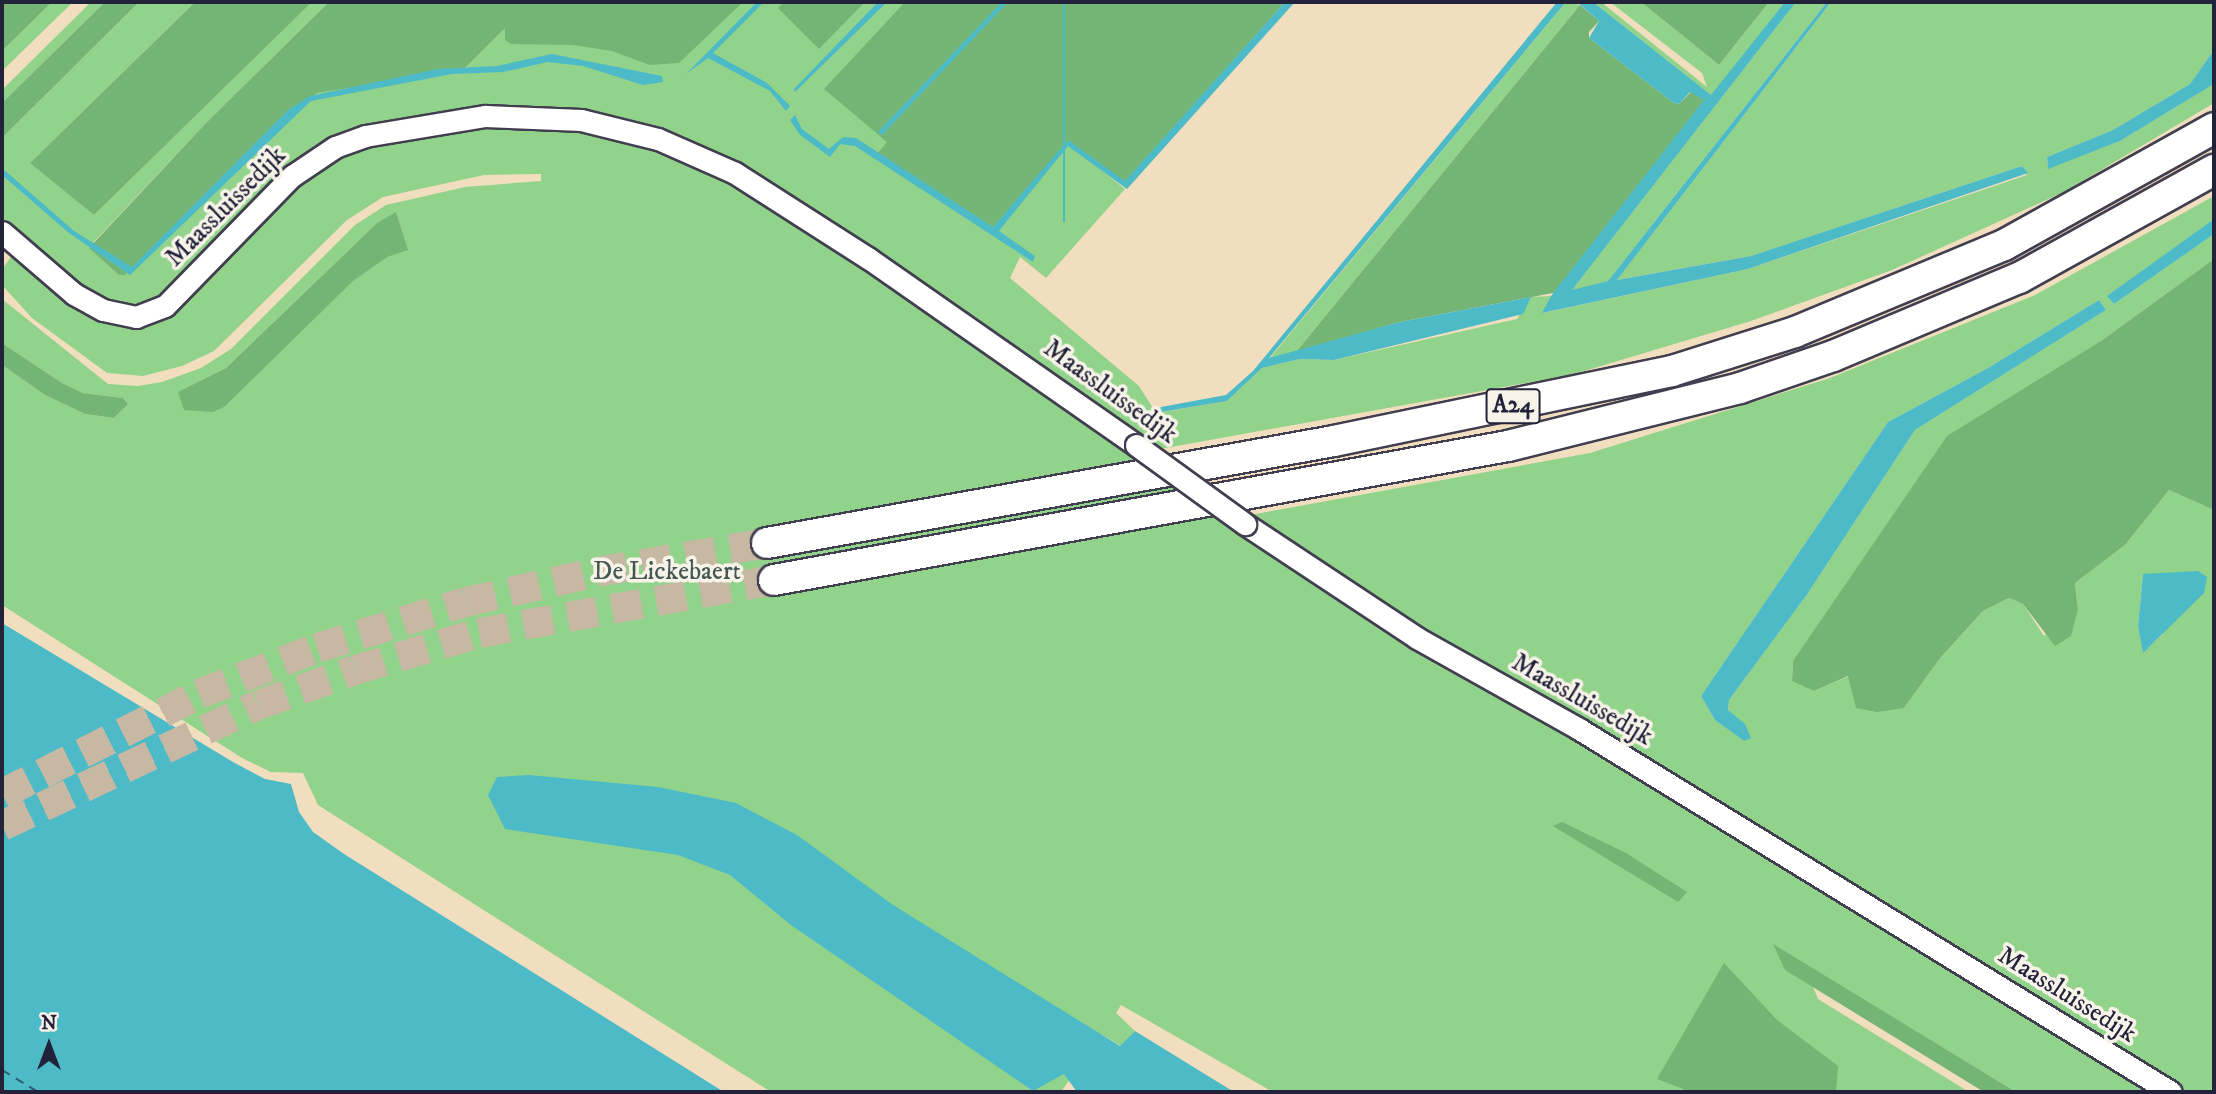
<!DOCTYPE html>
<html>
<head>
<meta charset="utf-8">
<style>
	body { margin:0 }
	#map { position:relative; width:2216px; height:1094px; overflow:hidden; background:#f0debe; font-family:"IM FELL DW Pica",serif }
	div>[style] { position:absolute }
	.green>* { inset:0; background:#91d38a }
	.forest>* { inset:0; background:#74b576 }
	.water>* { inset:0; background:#4dbac7; transform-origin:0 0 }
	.ferry>* { height:2px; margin-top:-1px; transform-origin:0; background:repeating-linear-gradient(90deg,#31576c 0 9px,transparent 0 16px) }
	.highway-tunnel>* { height:30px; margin-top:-15px; transform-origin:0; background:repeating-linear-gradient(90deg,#c7b8a4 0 30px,transparent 0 45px) }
	.roads { filter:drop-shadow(2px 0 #413e4f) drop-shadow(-2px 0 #413e4f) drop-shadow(0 2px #413e4f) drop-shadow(0 -2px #413e4f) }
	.minor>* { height:21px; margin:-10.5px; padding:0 10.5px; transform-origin:10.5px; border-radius:10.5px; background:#fff }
	.highway>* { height:30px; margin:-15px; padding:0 15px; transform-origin:15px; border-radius:15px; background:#fff }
	.bridges { filter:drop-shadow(2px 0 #413e4f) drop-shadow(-2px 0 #413e4f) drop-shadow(0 2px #413e4f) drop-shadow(0 -2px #413e4f) }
	.minor-bridge>* { height:21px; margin:-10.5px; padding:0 10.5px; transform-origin:10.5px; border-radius:10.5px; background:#fff }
	span { translate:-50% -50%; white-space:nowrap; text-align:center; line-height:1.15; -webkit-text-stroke:7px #f7f3e8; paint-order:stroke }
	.shield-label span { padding:2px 5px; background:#f7f3e8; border:2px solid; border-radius:5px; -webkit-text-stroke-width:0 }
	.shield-label { font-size:24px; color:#22223b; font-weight:700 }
	.street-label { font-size:26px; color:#22223b }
	.park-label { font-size:26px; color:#435753 }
	.frame { position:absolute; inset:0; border:4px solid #22223b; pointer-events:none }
	.north { position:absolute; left:14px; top:1010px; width:70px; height:70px; -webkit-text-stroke:5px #f7f3e8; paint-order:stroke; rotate:0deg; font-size:19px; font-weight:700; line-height:28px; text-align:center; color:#22223b }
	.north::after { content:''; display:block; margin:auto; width:24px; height:32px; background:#22223b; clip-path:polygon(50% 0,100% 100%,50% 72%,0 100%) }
</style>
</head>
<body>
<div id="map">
	<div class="green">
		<i style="clip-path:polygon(52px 2px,73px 2px,2px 71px,2px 51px)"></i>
		<i style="clip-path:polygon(91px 2px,105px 2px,2px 103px,2px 90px)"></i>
		<i style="clip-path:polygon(evenodd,139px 2px,195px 2px,31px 162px,94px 215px,312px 2px,329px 2px,206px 123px,89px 247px,119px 275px,126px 274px,317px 93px,462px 71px,502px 31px,500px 21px,520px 2px,1015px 2px,1139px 91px,1154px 115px,1100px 169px,1125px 189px,1046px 278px,1020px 257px,1010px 278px,1139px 386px,1156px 413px,1227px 401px,1262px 368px,1300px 359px,1334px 360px,1517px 319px,1531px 297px,1551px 296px,1543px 313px,1748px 269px,2027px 175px,2022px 166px,1751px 256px,1617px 280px,1831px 2px,2214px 2px,2214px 50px,2190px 84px,2113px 130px,2047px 157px,2048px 168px,2120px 141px,2214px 84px,2214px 103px,2064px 192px,1892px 270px,1751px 321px,1571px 375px,1160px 449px,988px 326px,979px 343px,1110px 441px,1363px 614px,1599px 749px,2162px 1092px,2016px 1092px,1804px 964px,1818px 999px,1969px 1092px,1273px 1092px,1121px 1005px,1116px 1013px,1135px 1031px,1121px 1046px,1101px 1034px,1061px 1092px,771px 1092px,318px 805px,303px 773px,271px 772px,242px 758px,2px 605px,2px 365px,45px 395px,85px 414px,114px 418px,128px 404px,123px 398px,83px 393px,62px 383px,2px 343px,2px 299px,108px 384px,138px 386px,162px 382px,201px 368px,231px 349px,355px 225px,386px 205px,465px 187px,541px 181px,541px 174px,484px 175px,383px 197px,347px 220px,214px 351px,182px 366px,143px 376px,107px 373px,32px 318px,2px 285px,2px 269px,14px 253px,92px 312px,125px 324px,146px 323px,188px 297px,297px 183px,340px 153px,447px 129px,528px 122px,523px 108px,484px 110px,392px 124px,332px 140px,285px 172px,162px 299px,145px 307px,114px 305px,71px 281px,2px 223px,2px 138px,139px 2px,396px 213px,402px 232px,383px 238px,236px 382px,182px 403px,179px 392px,226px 368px,377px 223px,396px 213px)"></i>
		<i style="clip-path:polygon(1566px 2px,1580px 5px,1296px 352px,1269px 359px)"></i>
		<i style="clip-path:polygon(1593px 2px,1601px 2px,1707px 87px,1702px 73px,1610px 2px,1641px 2px,1719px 65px,1769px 2px,1785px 2px,1712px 96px)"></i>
		<i style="clip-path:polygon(1796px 2px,1827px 2px,1608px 281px,1571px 291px)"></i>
		<i style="clip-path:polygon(evenodd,2214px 196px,2214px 219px,2108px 296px,2114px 304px,2214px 234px,2214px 259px,2101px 341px,1814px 637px,1793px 661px,1792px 680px,1814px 691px,1849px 676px,1904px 708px,1941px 657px,1983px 611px,2009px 598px,2023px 604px,2044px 636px,2078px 609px,2075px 583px,2125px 545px,2169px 490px,2214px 510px,2214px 1092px,2188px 1092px,1433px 639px,1250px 515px,1590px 453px,1830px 378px,2035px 295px,2214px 196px,2099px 300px,2106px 310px,1915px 430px,1806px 596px,1729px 700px,1728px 710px,1738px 719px,1744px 741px,1715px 720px,1701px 696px,1888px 422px,1988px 368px,2099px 300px,2214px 196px,2143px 574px,2162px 574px,2163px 634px,2143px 652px,2138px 625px,2143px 574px)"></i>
	</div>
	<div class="forest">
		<i style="clip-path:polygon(2px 2px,52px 2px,2px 51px)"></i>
		<i style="clip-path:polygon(105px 2px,139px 2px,2px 138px,2px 103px)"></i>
		<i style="clip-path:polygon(195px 2px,312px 2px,94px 215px,30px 163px)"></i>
		<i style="clip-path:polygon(329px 2px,743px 2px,679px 63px,650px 65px,612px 51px,573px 45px,511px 44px,505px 40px,505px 28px,462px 71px,317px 93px,125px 275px,119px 275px,89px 248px,206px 123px)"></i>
		<i style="clip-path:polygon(784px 2px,865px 2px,819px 49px,778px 8px)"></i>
		<i style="clip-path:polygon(905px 2px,1285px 2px,1125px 182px,1069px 141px,993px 227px,878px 153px,887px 142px,824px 89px)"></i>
		<i style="clip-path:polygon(1641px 2px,1769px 2px,1719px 65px)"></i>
		<i style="clip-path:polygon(1580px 5px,1599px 21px,1589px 32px,1589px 38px,1674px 103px,1679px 104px,1691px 92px,1705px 100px,1558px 292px,1400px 322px,1296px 352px)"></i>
		<i style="clip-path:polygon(396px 212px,408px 250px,387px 257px,353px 281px,224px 407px,213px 412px,184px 410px,178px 392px,226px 368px,377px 223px)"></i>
		<i style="clip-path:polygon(2214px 259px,2214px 510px,2169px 490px,2125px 545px,2075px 583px,2078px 609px,2071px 636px,2055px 646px,2023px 604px,2009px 598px,1983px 611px,1941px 657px,1904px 708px,1877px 712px,1856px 708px,1848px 676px,1814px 691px,1792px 681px,1793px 661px,1947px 436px,2101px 341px)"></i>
		<i style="clip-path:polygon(2px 343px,62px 383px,83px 393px,123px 398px,128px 404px,114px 418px,85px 414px,45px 395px,2px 365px)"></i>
		<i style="clip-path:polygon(1562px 822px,1626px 853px,1687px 892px,1678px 902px,1553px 826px)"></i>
		<i style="clip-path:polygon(1773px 944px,2016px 1092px,1984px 1092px,1785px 970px)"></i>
		<i style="clip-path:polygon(1724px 963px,1777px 1020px,1838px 1066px,1836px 1092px,1691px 1092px,1657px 1079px)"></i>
	</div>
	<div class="water">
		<i style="clip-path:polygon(757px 2px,764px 2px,713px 53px,767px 83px,790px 106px,786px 111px,770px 91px,708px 58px,686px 74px)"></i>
		<i style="clip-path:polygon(878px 2px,887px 2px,795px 92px,794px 89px)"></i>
		<i style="clip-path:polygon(1002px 2px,1008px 2px,882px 135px,878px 132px)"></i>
		<i style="left:1063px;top:2px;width:2px;height:220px"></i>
		<i style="clip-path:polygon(1285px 2px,1295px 2px,1127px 189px,1068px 146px,999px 231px,1035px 256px,1033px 262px,855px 146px,840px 144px,830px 157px,800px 135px,790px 120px,795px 115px,802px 129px,829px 149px,843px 137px,856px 138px,993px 227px,1068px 140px,1125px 181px)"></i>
		<i style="clip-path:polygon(1557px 2px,1566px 2px,1269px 358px,1400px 322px,1531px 297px,1523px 314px,1334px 360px,1300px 359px,1262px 368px,1227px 401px,1155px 413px,1161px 407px,1226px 395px,1253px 371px)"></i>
		<i style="clip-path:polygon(1577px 2px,1593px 2px,1711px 95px,1785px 2px,1796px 2px,1572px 290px,1608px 281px,1827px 2px,1831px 2px,1617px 280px,1751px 256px,2022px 166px,2028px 173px,1748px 269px,1542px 313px,1551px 296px,1704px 100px,1690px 92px,1679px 104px,1674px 103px,1589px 38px,1599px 21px)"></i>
		<i style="clip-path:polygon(2214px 50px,2214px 84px,2120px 141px,2048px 169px,2047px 157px,2113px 130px,2190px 84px)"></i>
		<i style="clip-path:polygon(552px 54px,662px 76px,663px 82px,643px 85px,583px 66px,548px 62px,503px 72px,452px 74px,311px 101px,130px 275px,69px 233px,2px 175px,2px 168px,74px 231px,132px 267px,288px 110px,310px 96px,438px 69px,497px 66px)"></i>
		<i style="clip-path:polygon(2214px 219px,2214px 234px,2114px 304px,2107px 296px)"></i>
		<i style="clip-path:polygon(2099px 300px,2106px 310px,1915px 430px,1806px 596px,1729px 700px,1728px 710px,1745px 724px,1751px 738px,1744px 741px,1715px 720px,1701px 696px,1888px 422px,1988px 368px)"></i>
		<i style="clip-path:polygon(2198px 571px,2207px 577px,2204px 593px,2143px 653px,2138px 626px,2143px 574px)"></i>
		<i style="clip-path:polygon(2px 623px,233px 762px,265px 779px,291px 784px,299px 812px,313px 832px,344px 854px,724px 1092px,2px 1092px)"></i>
		<i style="clip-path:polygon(529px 775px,658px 787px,736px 803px,797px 835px,893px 905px,1120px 1046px,1135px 1031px,1234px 1092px,1077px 1092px,1064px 1074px,1033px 1091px,791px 925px,730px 875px,678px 855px,505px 829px,488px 795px,497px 777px)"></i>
	</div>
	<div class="ferry">
		<i style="left:2px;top:1070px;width:42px;rotate:31.4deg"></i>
	</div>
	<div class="highway-tunnel">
		<i style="left:2px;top:794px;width:221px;rotate:-26.9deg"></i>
		<i style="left:199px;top:694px;width:127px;rotate:-21.3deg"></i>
		<i style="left:317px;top:648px;width:156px;rotate:-17.2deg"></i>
		<i style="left:466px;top:602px;width:134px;rotate:-12.9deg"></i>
		<i style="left:597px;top:572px;width:172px;rotate:-9.7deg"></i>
		<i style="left:2px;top:826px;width:283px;rotate:-25.3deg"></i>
		<i style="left:258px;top:705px;width:103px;rotate:-19.8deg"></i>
		<i style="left:355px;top:670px;width:129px;rotate:-16.6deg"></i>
		<i style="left:479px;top:633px;width:300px;rotate:-10.2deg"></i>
	</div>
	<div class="roads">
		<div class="minor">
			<i style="left:2px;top:232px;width:95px;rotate:40.7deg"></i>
			<i style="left:74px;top:294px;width:33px;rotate:29deg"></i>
			<i style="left:103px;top:310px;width:34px;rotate:12deg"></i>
			<i style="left:136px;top:317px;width:31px;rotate:-21deg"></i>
			<i style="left:165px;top:306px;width:182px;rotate:-45.7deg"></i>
			<i style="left:292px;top:176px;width:52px;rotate:-34deg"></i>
			<i style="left:335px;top:147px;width:32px;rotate:-20deg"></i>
			<i style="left:365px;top:136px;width:122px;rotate:-9.5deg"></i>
			<i style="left:485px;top:116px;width:96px;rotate:2.4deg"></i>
			<i style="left:581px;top:120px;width:79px;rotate:13.9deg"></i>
			<i style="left:658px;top:139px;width:84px;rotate:23.8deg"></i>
			<i style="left:735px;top:173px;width:158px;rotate:32.6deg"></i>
			<i style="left:868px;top:258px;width:327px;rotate:34.9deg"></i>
			<i style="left:1245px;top:524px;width:206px;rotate:33.5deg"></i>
			<i style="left:1417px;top:638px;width:186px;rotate:29.3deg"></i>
			<i style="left:1579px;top:729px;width:694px;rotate:31.52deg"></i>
		</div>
		<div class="highway">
			<i style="left:767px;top:543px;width:576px;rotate:-10.2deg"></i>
			<i style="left:1334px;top:441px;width:345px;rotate:-11.7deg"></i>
			<i style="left:1672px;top:371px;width:129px;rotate:-17.6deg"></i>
			<i style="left:1795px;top:332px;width:226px;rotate:-22.6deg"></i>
			<i style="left:2004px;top:245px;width:240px;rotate:-29.1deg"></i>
			<i style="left:774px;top:580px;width:746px;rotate:-10.35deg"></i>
			<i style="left:1508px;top:446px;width:239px;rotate:-14deg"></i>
			<i style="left:1740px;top:388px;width:98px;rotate:-19deg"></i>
			<i style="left:1833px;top:356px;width:202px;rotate:-22.8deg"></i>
			<i style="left:2019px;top:278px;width:223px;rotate:-29deg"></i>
		</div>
	</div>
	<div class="bridges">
		<div class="minor-bridge">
			<i style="left:1136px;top:445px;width:135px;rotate:35.9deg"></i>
		</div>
	</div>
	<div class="shield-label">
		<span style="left:1513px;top:406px">A24</span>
	</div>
	<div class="street-label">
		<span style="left:226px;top:207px;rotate:-45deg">Maassluissedijk</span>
		<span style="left:1110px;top:392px;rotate:36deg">Maassluissedijk</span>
		<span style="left:1582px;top:700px;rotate:30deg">Maassluissedijk</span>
		<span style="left:2067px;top:995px;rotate:32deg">Maassluissedijk</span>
	</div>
	<div class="park-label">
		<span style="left:667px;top:572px">De Lickebaert</span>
	</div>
	<div class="frame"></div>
	<div class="north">N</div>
</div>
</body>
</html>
